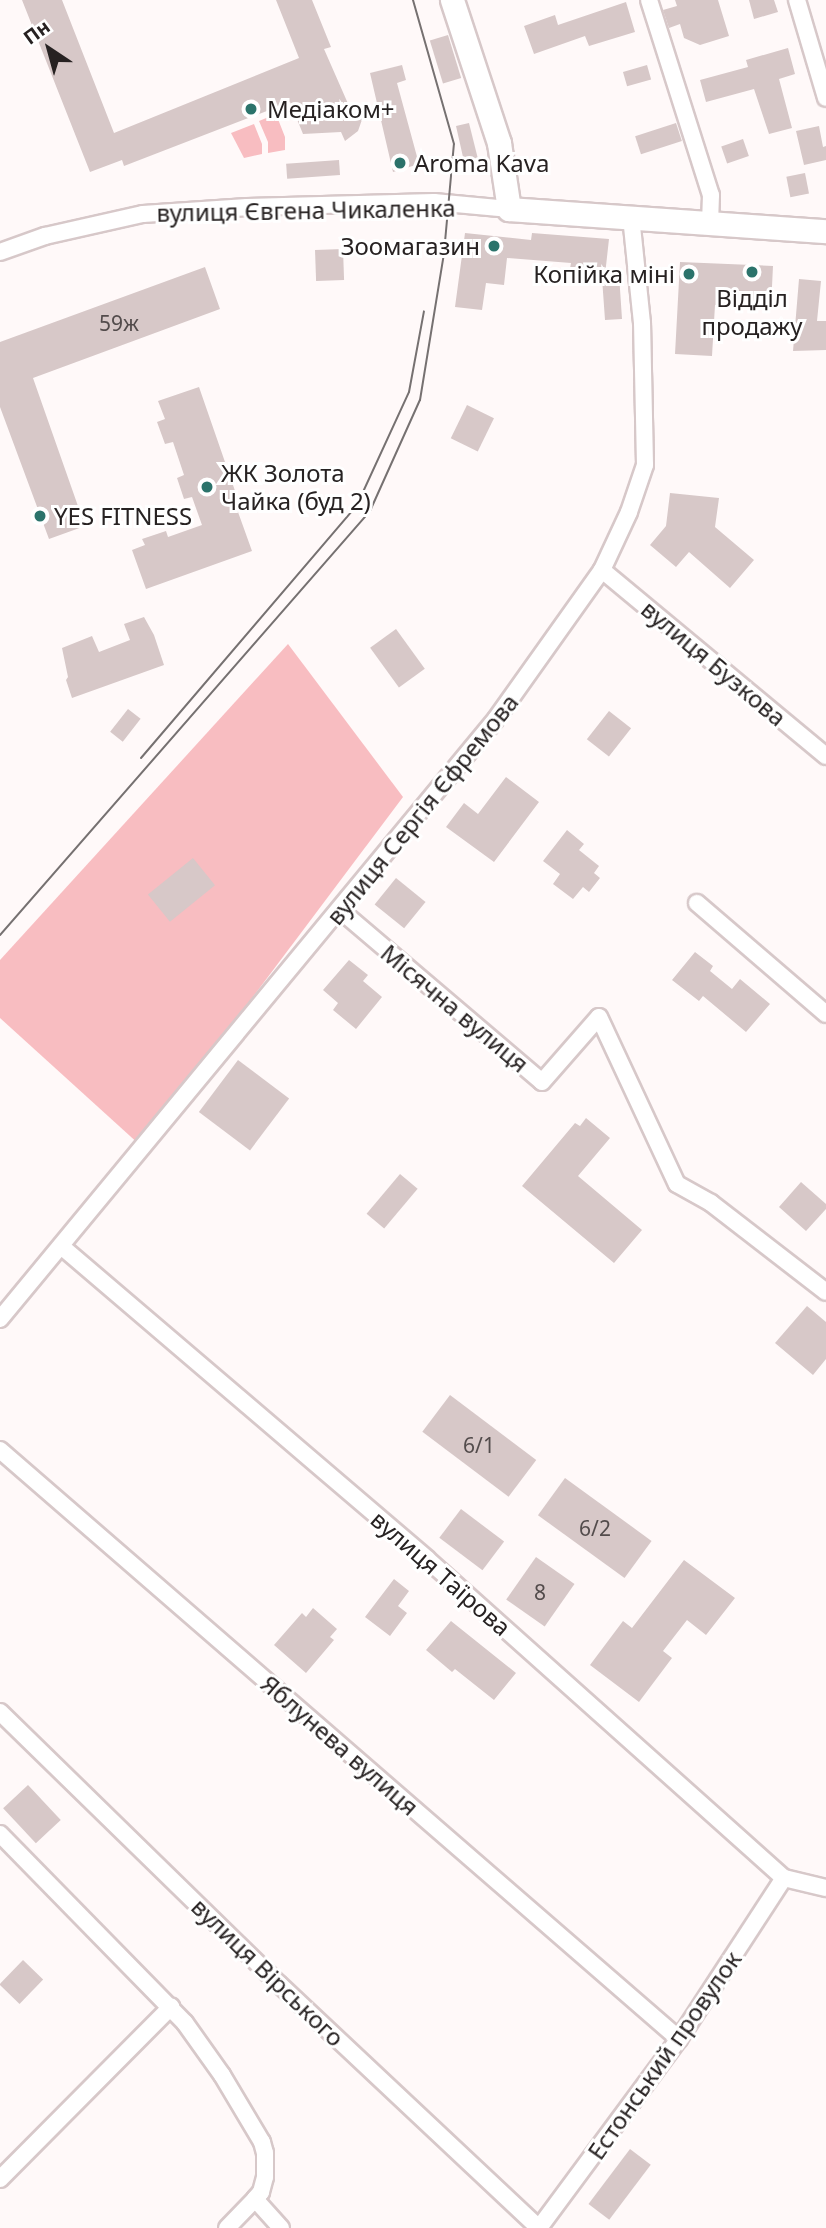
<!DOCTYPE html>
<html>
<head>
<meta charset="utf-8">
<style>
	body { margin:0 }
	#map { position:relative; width:826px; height:2228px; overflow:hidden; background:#fff9f9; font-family:"Noto Sans",sans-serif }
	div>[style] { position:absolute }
	.green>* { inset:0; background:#f8bdc1 }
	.building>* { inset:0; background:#d7c8c8; transform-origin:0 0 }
	.roads { filter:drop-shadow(2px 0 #d7c8c9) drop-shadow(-2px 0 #d7c8c9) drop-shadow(0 2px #d7c8c9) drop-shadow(0 -2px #d7c8c9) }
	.street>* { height:16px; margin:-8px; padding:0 8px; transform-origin:8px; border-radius:8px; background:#fff }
	.secondary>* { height:23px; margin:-11.5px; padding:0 11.5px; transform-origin:11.5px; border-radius:11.5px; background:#fff }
	.tram>* { height:2px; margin:-1px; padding:0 1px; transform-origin:1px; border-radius:1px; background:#767171 }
	.dots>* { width:19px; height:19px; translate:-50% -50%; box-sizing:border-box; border:4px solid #fff; border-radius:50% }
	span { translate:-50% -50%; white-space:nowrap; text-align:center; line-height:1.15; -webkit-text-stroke:6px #fff; paint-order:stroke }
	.number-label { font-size:21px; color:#534c4c }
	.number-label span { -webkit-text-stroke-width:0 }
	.poi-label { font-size:24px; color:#272222 }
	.left { translate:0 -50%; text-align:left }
	.right { translate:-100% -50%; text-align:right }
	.street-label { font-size:24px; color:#272222 }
	.north { position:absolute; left:14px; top:14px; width:70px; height:70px; -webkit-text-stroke:5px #fff; paint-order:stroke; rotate:324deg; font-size:19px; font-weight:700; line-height:28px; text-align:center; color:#272222 }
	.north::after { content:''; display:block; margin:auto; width:24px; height:32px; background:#272222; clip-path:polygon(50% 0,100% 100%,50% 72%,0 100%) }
</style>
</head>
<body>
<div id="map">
	<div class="green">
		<i style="clip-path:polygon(276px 114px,285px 137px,285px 150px,268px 153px,268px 142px,259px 121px)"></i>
		<i style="clip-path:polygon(254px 124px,262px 144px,262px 154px,244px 158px,231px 133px)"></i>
		<i style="clip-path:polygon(288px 644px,403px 797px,141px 1146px,0 1018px,0 960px)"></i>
	</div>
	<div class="building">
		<i style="clip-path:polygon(22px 0,62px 0,114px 133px,299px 58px,276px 0,312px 0,331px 47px,324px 49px,353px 115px,365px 111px,358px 131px,345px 141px,341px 132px,303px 134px,290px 102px,124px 166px,122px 160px,90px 172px)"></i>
		<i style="clip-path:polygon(675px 0,718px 0,729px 36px,700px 45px,684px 38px,680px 24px,669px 28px,663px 10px,677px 6px)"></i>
		<i style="clip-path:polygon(749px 0,774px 0,778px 12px,754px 19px)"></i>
		<i style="clip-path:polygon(626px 2px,635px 32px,589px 46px,585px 36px,534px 54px,524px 26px,555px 15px,558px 25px)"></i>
		<i style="left:448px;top:35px;width:45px;height:19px;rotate:73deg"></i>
		<i style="clip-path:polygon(788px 48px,795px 74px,779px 79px,792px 128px,769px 134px,754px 89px,706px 102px,700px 80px,748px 67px,746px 60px)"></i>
		<i style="clip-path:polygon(402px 65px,406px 80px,397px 83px,419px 164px,393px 172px,370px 73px)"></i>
		<i style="left:647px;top:65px;width:15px;height:25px;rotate:74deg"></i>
		<i style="clip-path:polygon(469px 123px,478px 159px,477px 172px,461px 169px,463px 157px,456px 126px)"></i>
		<i style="left:676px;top:123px;width:19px;height:43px;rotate:72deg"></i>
		<i style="clip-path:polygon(819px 126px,823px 147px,826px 146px,826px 160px,804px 165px,796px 131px)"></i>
		<i style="left:743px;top:139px;width:18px;height:23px;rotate:71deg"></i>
		<i style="left:339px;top:160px;width:15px;height:53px;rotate:86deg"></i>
		<i style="left:805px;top:173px;width:21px;height:19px;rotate:79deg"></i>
		<i style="clip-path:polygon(465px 233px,531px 240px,532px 233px,609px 239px,605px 275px,619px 274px,622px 319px,605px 320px,602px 278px,569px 274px,571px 263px,507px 258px,504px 285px,486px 283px,482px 310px,455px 307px)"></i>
		<i style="left:343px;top:249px;width:31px;height:28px;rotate:88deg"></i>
		<i style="clip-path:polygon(680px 262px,773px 266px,771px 307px,715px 305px,712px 356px,675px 354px)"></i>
		<i style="clip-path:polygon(205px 267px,220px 309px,33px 378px,85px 526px,49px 539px,0 407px,0 342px)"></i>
		<i style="clip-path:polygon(799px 279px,821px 281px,817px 321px,826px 321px,826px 350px,793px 351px)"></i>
		<i style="clip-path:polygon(199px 387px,242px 511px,238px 512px,252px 551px,146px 589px,132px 550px,145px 545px,142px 539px,166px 531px,168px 537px,202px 525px,192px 497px,184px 499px,177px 478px,184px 475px,173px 442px,165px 444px,157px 422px,165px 419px,158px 401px)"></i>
		<i style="left:467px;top:405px;width:30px;height:37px;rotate:26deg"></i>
		<i style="clip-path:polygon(670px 493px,719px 498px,715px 527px,754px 560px,730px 588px,689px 552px,676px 567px,650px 545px,666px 526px)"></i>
		<i style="clip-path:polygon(144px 617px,154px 635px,164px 665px,72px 698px,66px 680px,68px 677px,62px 648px,92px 636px,99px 652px,130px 640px,124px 624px)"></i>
		<i style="left:396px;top:629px;width:49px;height:32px;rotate:54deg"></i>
		<i style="left:128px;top:709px;width:16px;height:29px;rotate:38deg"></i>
		<i style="left:609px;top:711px;width:28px;height:36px;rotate:38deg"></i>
		<i style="clip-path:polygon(506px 777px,539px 802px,494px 862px,446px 827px,464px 803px,478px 814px)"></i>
		<i style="clip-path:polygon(567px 830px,584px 844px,579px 850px,599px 866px,594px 873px,600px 878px,589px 892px,583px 887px,573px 899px,553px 884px,560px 874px,543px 861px)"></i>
		<i style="left:193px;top:858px;width:35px;height:58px;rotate:51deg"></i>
		<i style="left:396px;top:878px;width:38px;height:34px;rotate:39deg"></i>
		<i style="clip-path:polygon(695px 952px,713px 966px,710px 971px,732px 989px,740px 979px,770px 1004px,746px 1032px,703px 996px,699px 1001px,672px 980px)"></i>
		<i style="clip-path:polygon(349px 960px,368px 975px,363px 981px,382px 997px,356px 1029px,333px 1010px,338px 1003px,323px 990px)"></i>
		<i style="left:238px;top:1060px;width:64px;height:65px;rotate:37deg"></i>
		<i style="clip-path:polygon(586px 1118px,610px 1138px,578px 1176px,642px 1230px,614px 1263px,522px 1186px,575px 1123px,580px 1126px)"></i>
		<i style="left:400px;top:1174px;width:23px;height:52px;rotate:40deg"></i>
		<i style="clip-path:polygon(801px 1182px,826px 1204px,826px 1209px,806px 1231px,779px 1207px)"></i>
		<i style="clip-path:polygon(807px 1306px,826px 1322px,826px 1359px,813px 1375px,775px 1343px)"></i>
		<i style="left:450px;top:1395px;width:108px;height:46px;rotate:37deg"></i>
		<i style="left:565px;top:1478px;width:107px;height:46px;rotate:36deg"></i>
		<i style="left:461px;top:1509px;width:54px;height:36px;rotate:37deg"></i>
		<i style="left:536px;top:1557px;width:47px;height:52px;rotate:35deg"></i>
		<i style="clip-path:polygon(684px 1560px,735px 1598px,706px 1635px,687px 1620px,663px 1651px,672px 1658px,639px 1702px,590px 1665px,623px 1621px,632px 1628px)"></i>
		<i style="clip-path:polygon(394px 1579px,409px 1591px,398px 1606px,407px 1613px,390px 1636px,365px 1617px)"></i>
		<i style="clip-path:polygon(313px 1608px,337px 1629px,330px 1637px,334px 1640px,306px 1673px,274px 1645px,302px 1613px,306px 1617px)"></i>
		<i style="clip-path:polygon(451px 1621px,516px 1673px,494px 1700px,455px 1669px,452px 1672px,426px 1650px)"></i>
		<i style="left:28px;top:1785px;width:48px;height:34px;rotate:47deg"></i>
		<i style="left:23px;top:1960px;width:28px;height:34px;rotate:44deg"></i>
		<i style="left:630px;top:2149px;width:26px;height:69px;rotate:37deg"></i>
	</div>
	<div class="roads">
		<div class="street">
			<i style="left:649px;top:0;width:205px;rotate:72.4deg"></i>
			<i style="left:711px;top:195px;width:27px;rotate:92deg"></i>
			<i style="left:797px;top:0;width:102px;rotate:73.5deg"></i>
			<i style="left:0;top:252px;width:48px;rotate:-19.6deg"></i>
			<i style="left:45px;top:236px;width:100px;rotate:-12.7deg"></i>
			<i style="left:143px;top:214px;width:104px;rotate:-3.9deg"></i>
			<i style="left:247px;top:207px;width:187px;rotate:-1.5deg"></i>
			<i style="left:434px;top:202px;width:75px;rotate:5.3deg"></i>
			<i style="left:602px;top:570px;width:291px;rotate:39.7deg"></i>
			<i style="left:697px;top:903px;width:170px;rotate:40.7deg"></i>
			<i style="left:340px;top:910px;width:265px;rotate:40.4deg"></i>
			<i style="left:542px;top:1082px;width:86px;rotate:-48.8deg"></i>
			<i style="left:599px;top:1017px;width:184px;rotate:65deg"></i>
			<i style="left:677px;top:1184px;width:39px;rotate:29deg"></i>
			<i style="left:711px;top:1203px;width:145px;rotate:37.7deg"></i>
			<i style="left:61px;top:1246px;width:482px;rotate:40.5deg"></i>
			<i style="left:427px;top:1559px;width:479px;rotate:41.8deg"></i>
			<i style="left:784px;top:1878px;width:43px;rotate:13.4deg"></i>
			<i style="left:0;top:1319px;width:778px;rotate:-50.42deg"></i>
			<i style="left:496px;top:719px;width:183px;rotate:-54.6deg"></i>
			<i style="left:602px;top:570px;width:64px;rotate:-65deg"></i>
			<i style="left:629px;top:512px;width:50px;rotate:-71.2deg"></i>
			<i style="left:645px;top:465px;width:142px;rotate:-91.2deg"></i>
			<i style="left:642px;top:323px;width:108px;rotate:-95.9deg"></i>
			<i style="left:0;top:1450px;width:899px;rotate:40.94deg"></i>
			<i style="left:0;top:1712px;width:390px;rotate:44.3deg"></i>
			<i style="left:279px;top:1984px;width:357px;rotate:43.2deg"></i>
			<i style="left:539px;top:2228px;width:235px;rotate:-53.5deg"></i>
			<i style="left:679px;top:2039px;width:192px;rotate:-56.9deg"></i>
			<i style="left:0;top:1834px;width:264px;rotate:45.6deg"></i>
			<i style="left:185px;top:2023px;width:64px;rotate:54.6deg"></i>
			<i style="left:222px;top:2075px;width:78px;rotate:59.2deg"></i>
			<i style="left:262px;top:2142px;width:11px;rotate:75deg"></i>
			<i style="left:265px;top:2153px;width:24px;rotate:90deg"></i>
			<i style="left:265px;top:2177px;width:16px;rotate:105deg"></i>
			<i style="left:261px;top:2192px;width:9px;rotate:131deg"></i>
			<i style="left:255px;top:2199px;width:39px;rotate:48deg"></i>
			<i style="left:0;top:2179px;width:243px;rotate:-45.2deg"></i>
			<i style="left:227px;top:2228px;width:40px;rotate:-46deg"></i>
		</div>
		<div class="secondary">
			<i style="left:452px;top:0;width:151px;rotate:71.8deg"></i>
			<i style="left:499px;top:143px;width:67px;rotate:81.4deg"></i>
			<i style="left:509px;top:209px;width:318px;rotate:4deg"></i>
		</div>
	</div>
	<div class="tram">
		<i style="left:141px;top:758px;width:333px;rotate:-49.5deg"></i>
		<i style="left:357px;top:505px;width:124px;rotate:-65.3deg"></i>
		<i style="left:409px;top:392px;width:82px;rotate:-79.5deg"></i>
		<i style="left:0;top:935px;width:563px;rotate:-48.89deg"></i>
		<i style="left:370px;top:511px;width:122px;rotate:-65.8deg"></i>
		<i style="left:420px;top:400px;width:149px;rotate:-80.7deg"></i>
		<i style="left:444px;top:253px;width:109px;rotate:-84.8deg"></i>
		<i style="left:454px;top:144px;width:150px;rotate:-105.9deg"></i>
	</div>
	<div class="dots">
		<i style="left:251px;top:109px;background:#2b736b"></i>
		<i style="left:400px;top:163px;background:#2b736b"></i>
		<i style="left:494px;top:246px;background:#2b736b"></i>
		<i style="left:752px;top:272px;background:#2b736b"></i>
		<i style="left:689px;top:274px;background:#2b736b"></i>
		<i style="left:207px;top:487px;background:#2b736b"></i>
		<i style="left:40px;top:516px;background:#2b736b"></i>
	</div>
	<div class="number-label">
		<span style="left:119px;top:323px">59ж</span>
		<span style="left:479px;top:1445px">6/1</span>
		<span style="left:595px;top:1528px">6/2</span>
		<span style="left:540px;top:1592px">8</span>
	</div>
	<div class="poi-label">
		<span class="left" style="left:267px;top:109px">Медіаком+</span>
		<span class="left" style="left:414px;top:163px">Aroma Kava</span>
		<span class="right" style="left:480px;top:246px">Зоомагазин</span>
		<span class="right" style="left:675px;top:274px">Копійка міні</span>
		<span style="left:752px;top:312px">Відділ<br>продажу</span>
		<span class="left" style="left:221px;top:487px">ЖК Золота<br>Чайка (буд 2)</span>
		<span class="left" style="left:54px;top:516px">YES FITNESS</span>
	</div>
	<div class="street-label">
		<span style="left:306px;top:210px;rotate:-1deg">вулиця Євгена Чикаленка</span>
		<span style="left:714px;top:663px;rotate:40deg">вулиця Бузкова</span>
		<span style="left:422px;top:809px;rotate:-51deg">вулиця Сергія Єфремова</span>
		<span style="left:455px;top:1008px;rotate:40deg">Місячна вулиця</span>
		<span style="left:441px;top:1573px;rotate:41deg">вулиця Таїрова</span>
		<span style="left:340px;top:1745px;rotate:41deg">Яблунева вулиця</span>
		<span style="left:268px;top:1972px;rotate:44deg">вулиця Вірського</span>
		<span style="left:664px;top:2055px;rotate:-55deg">Естонський провулок</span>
	</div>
	<div class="north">Пн</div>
</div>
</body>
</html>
